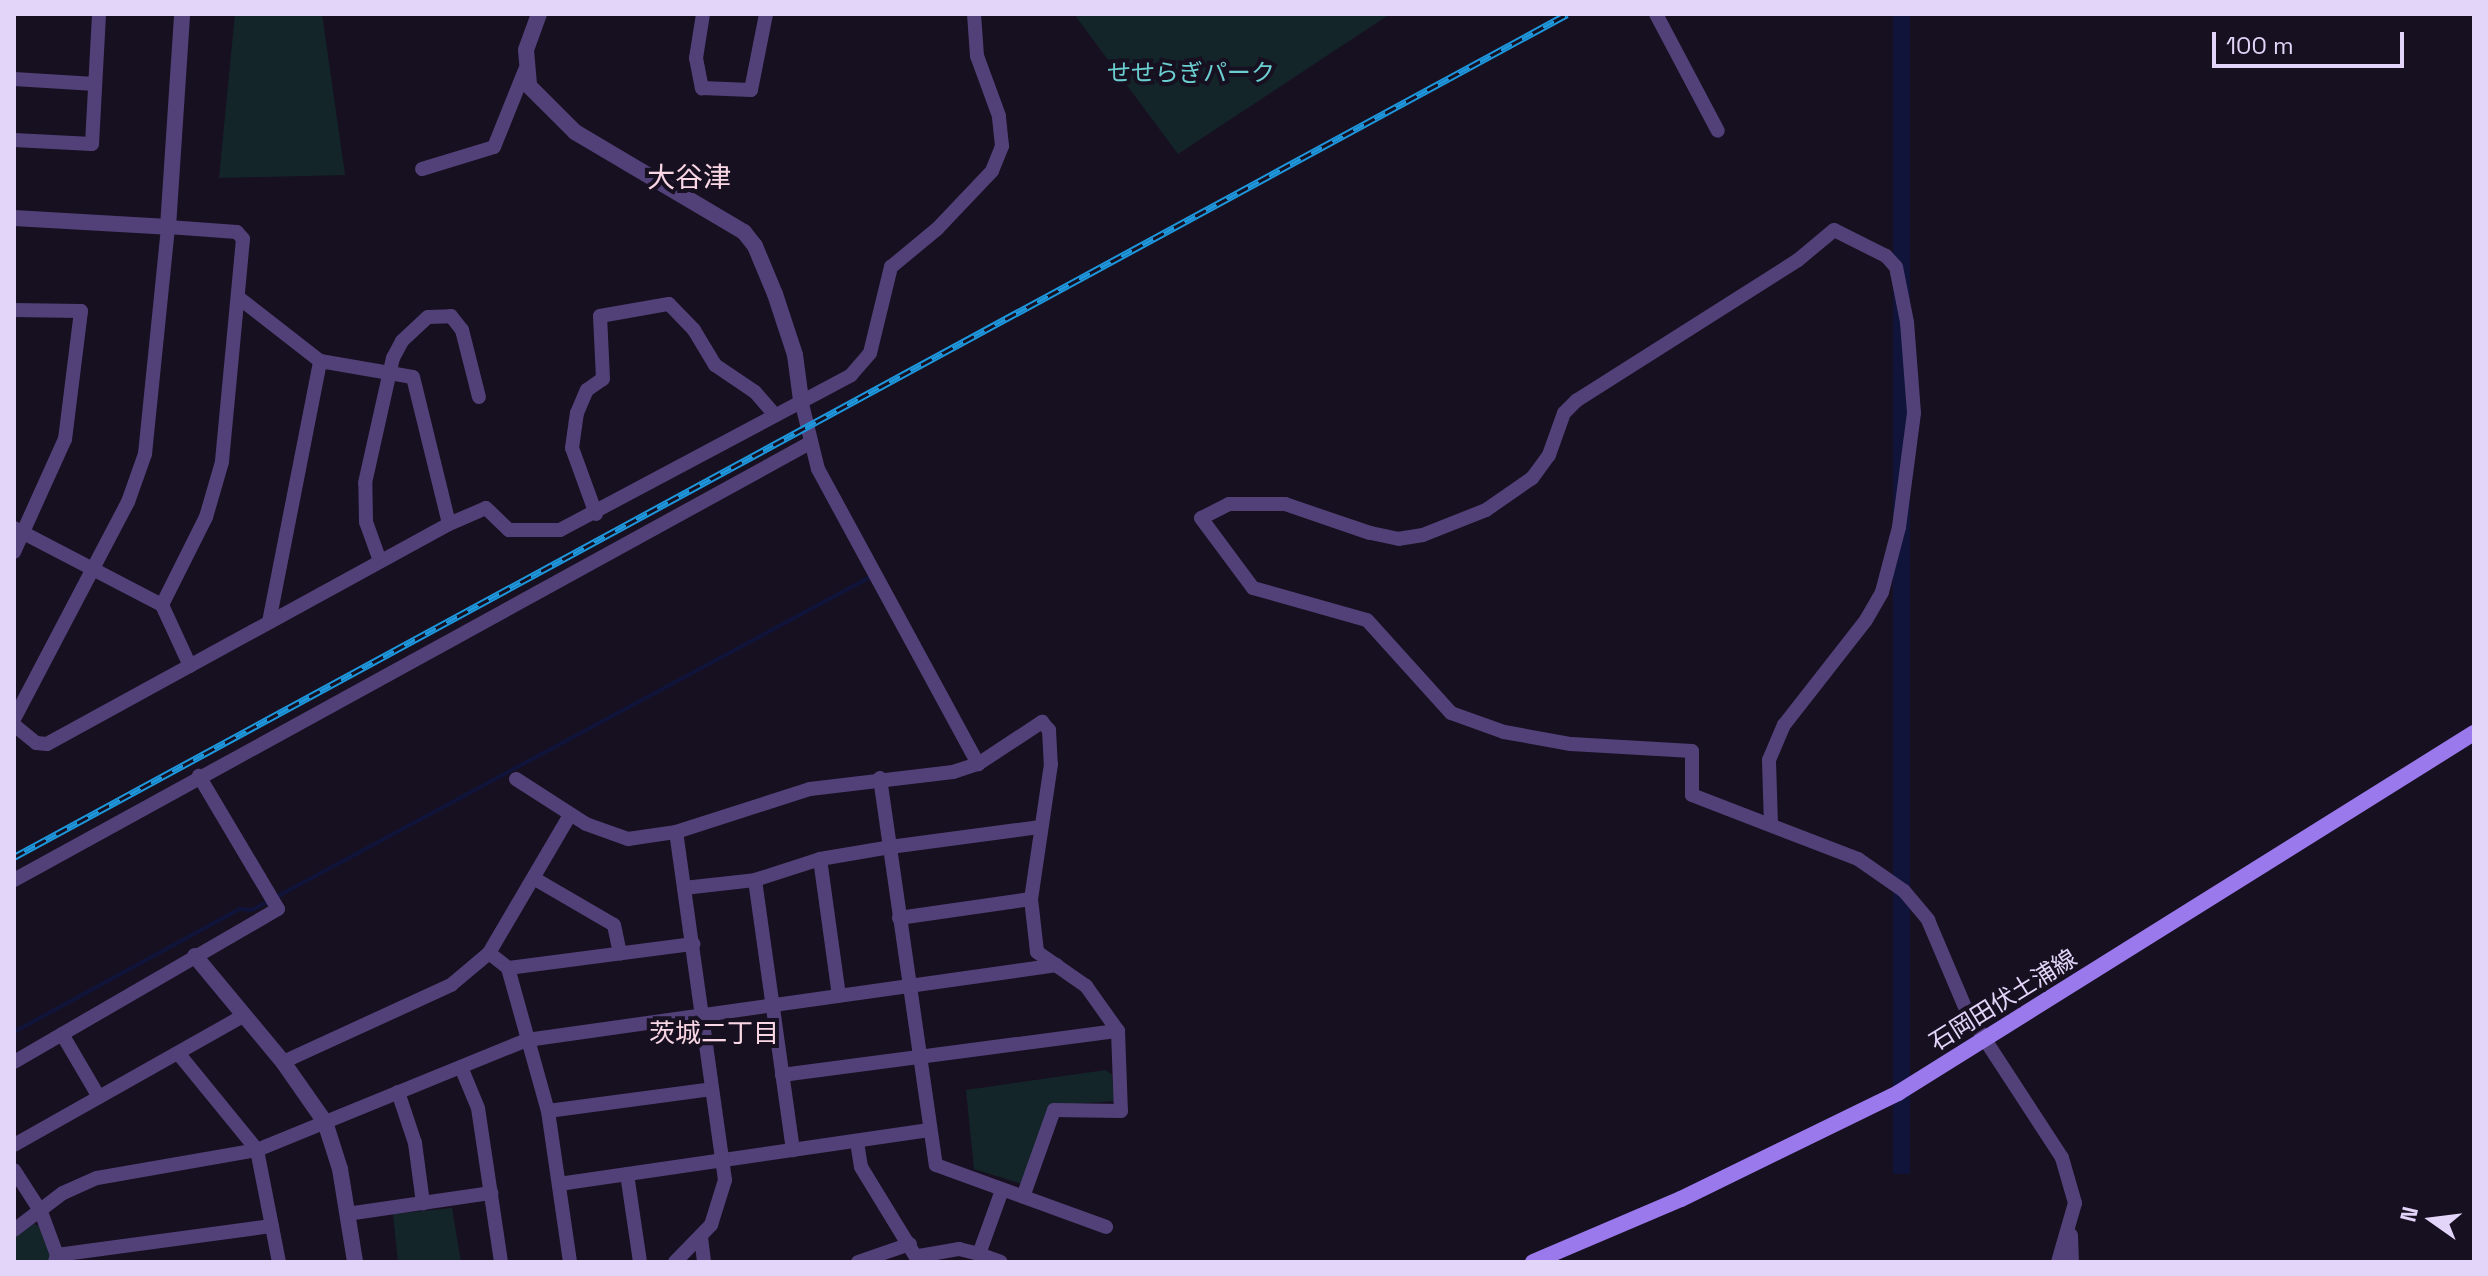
<!DOCTYPE html>
<html>
<head>
<meta charset="utf-8">
<style>
	body { margin:0 }
	#map { position:relative; width:2488px; height:1276px; overflow:hidden; background:#171020; font-family:"Space Grotesk","Noto Sans JP",sans-serif }
	div>[style] { position:absolute }
	.green>* { inset:0; background:#14252a }
	.water>* { inset:0; background:#10143a; transform-origin:0 0 }
	.stream>* { height:4px; margin:-2px; padding:0 2px; transform-origin:2px; border-radius:2px; background:#10143a }
	.minor>* { height:14px; margin:-7px; padding:0 7px; transform-origin:7px; border-radius:7px; background:#524179 }
	.tertiary>* { height:16px; margin:-8px; padding:0 8px; transform-origin:8px; border-radius:8px; background:#524179 }
	.secondary>* { height:16px; margin:-8px; padding:0 8px; transform-origin:8px; border-radius:8px; background:#9a79ed }
	.rail>* { height:7px; margin-top:-3.5px; transform-origin:0; background:repeating-linear-gradient(90deg,#171020 0 12px,#1e97dd 0 24px); box-sizing:border-box; border-block:2px solid #1e97dd }
	span { translate:-50% -50%; white-space:nowrap; text-align:center; line-height:1.15; -webkit-text-stroke:8px #171020; paint-order:stroke }
	.park-label { font-size:24px; color:#6bced0 }
	.street-label { font-size:24px; color:#e3d5f9 }
	.neighbourhood-label { font-size:26px; color:#fad7e4 }
	.quarter-label { font-size:28px; color:#fad7e4 }
	.frame { position:absolute; inset:0; border:16px solid #e3d5f9; pointer-events:none }
	.north { position:absolute; left:2392px; top:1180px; width:80px; height:80px; -webkit-text-stroke:6px #171020; paint-order:stroke; rotate:284deg; font-size:22px; font-weight:700; line-height:32px; text-align:center; color:#e3d5f9 }
	.north::after { content:''; display:block; margin:auto; width:28px; height:36px; background:#e3d5f9; clip-path:polygon(50% 0,100% 100%,50% 72%,0 100%) }
	.scale { position:absolute; left:2212px; top:32px; width:192px; height:36px; box-sizing:border-box; border:4px solid #e3d5f9; border-top:0; padding-left:10px; font-size:24px; line-height:28px; white-space:nowrap; color:#e3d5f9; -webkit-text-stroke:6px #171020; paint-order:stroke }
</style>
</head>
<body>
<div id="map">
	<div class="green">
		<i style="clip-path:polygon(235px 14px,322px 14px,345px 175px,219px 178px)"></i>
		<i style="clip-path:polygon(1074px 14px,1390px 14px,1178px 154px)"></i>
		<i style="clip-path:polygon(1106px 1070px,1112px 1075px,1114px 1101px,1049px 1106px,1022px 1184px,974px 1169px,966px 1090px)"></i>
		<i style="clip-path:polygon(452px 1208px,461px 1262px,398px 1262px,393px 1214px)"></i>
		<i style="clip-path:polygon(34px 1224px,40px 1226px,51px 1255px,49px 1262px,14px 1262px,14px 1238px)"></i>
	</div>
	<div class="water">
		<i style="left:1893px;top:14px;width:17px;height:1160px"></i>
	</div>
	<div class="stream">
		<i style="left:14px;top:1032px;width:257px;rotate:-28.6deg"></i>
		<i style="left:240px;top:909px;width:12px;rotate:5deg"></i>
		<i style="left:252px;top:910px;width:704px;rotate:-28.31deg"></i>
	</div>
	<div class="minor">
		<i style="left:703px;top:14px;width:45px;rotate:99deg"></i>
		<i style="left:696px;top:58px;width:31px;rotate:79deg"></i>
		<i style="left:702px;top:88px;width:49px;rotate:2.3deg"></i>
		<i style="left:751px;top:90px;width:77px;rotate:-78.8deg"></i>
		<i style="left:1656px;top:14px;width:132px;rotate:62.1deg"></i>
		<i style="left:14px;top:79px;width:81px;rotate:3.5deg"></i>
		<i style="left:14px;top:140px;width:78px;rotate:2.9deg"></i>
		<i style="left:92px;top:144px;width:130px;rotate:-86.9deg"></i>
		<i style="left:422px;top:169px;width:75px;rotate:-17deg"></i>
		<i style="left:494px;top:147px;width:83px;rotate:-68.1deg"></i>
		<i style="left:239px;top:298px;width:103px;rotate:37.9deg"></i>
		<i style="left:320px;top:361px;width:94px;rotate:9.8deg"></i>
		<i style="left:413px;top:377px;width:151px;rotate:76.2deg"></i>
		<i style="left:14px;top:310px;width:67px;rotate:0.9deg"></i>
		<i style="left:81px;top:311px;width:129px;rotate:97.1deg"></i>
		<i style="left:65px;top:439px;width:124px;rotate:114.3deg"></i>
		<i style="left:801px;top:400px;width:71px;rotate:76.2deg"></i>
		<i style="left:818px;top:469px;width:336px;rotate:61.5deg"></i>
		<i style="left:596px;top:514px;width:70px;rotate:-110deg"></i>
		<i style="left:572px;top:448px;width:35px;rotate:-82deg"></i>
		<i style="left:577px;top:413px;width:25px;rotate:-67deg"></i>
		<i style="left:587px;top:390px;width:19px;rotate:-35deg"></i>
		<i style="left:603px;top:379px;width:63px;rotate:-92.7deg"></i>
		<i style="left:600px;top:316px;width:70px;rotate:-9.9deg"></i>
		<i style="left:669px;top:304px;width:36px;rotate:46deg"></i>
		<i style="left:694px;top:330px;width:41px;rotate:59deg"></i>
		<i style="left:715px;top:365px;width:48px;rotate:34deg"></i>
		<i style="left:755px;top:392px;width:30px;rotate:49deg"></i>
		<i style="left:14px;top:528px;width:167px;rotate:27.5deg"></i>
		<i style="left:162px;top:605px;width:67px;rotate:65.3deg"></i>
		<i style="left:380px;top:561px;width:41px;rotate:-109.7deg"></i>
		<i style="left:366px;top:522px;width:39px;rotate:-91deg"></i>
		<i style="left:365px;top:483px;width:128px;rotate:-77.4deg"></i>
		<i style="left:393px;top:358px;width:19px;rotate:-62deg"></i>
		<i style="left:402px;top:341px;width:35px;rotate:-43deg"></i>
		<i style="left:428px;top:317px;width:23px;rotate:-2deg"></i>
		<i style="left:451px;top:316px;width:18px;rotate:52deg"></i>
		<i style="left:462px;top:330px;width:69px;rotate:75.8deg"></i>
		<i style="left:269px;top:622px;width:266px;rotate:-78.9deg"></i>
		<i style="left:14px;top:719px;width:245px;rotate:-62.3deg"></i>
		<i style="left:128px;top:502px;width:51px;rotate:-70.5deg"></i>
		<i style="left:145px;top:454px;width:228px;rotate:-84.2deg"></i>
		<i style="left:168px;top:227px;width:69px;rotate:4.1deg"></i>
		<i style="left:237px;top:232px;width:9px;rotate:49deg"></i>
		<i style="left:243px;top:239px;width:224px;rotate:95.4deg"></i>
		<i style="left:222px;top:462px;width:57px;rotate:106.2deg"></i>
		<i style="left:206px;top:517px;width:98px;rotate:116.6deg"></i>
		<i style="left:14px;top:725px;width:28px;rotate:39deg"></i>
		<i style="left:36px;top:743px;width:11px;rotate:5deg"></i>
		<i style="left:47px;top:744px;width:458px;rotate:-28.7deg"></i>
		<i style="left:449px;top:524px;width:40px;rotate:-23.4deg"></i>
		<i style="left:486px;top:508px;width:32px;rotate:44deg"></i>
		<i style="left:509px;top:530px;width:51px"></i>
		<i style="left:560px;top:530px;width:330px;rotate:-28deg"></i>
		<i style="left:851px;top:375px;width:29px;rotate:-49deg"></i>
		<i style="left:870px;top:353px;width:89px;rotate:-76.3deg"></i>
		<i style="left:891px;top:267px;width:60px;rotate:-39.6deg"></i>
		<i style="left:937px;top:229px;width:80px;rotate:-46.5deg"></i>
		<i style="left:992px;top:171px;width:27px;rotate:-68deg"></i>
		<i style="left:1002px;top:146px;width:30px;rotate:-96deg"></i>
		<i style="left:999px;top:116px;width:64px;rotate:-110.1deg"></i>
		<i style="left:977px;top:56px;width:42px;rotate:-94.1deg"></i>
		<i style="left:880px;top:778px;width:391px;rotate:81.8deg"></i>
		<i style="left:936px;top:1165px;width:181px;rotate:20deg"></i>
		<i style="left:516px;top:779px;width:83px;rotate:32.7deg"></i>
		<i style="left:586px;top:824px;width:45px;rotate:19.7deg"></i>
		<i style="left:628px;top:839px;width:49px;rotate:-8.3deg"></i>
		<i style="left:676px;top:832px;width:141px;rotate:-17.8deg"></i>
		<i style="left:810px;top:789px;width:144px;rotate:-6.8deg"></i>
		<i style="left:953px;top:772px;width:26px;rotate:-18deg"></i>
		<i style="left:978px;top:764px;width:77px;rotate:-33.3deg"></i>
		<i style="left:1042px;top:722px;width:11px;rotate:49deg"></i>
		<i style="left:1049px;top:730px;width:34px;rotate:87deg"></i>
		<i style="left:1051px;top:764px;width:136px;rotate:98.4deg"></i>
		<i style="left:1031px;top:899px;width:53px;rotate:83.5deg"></i>
		<i style="left:1037px;top:952px;width:60px;rotate:34.8deg"></i>
		<i style="left:1086px;top:986px;width:55px;rotate:54.6deg"></i>
		<i style="left:1118px;top:1031px;width:80px;rotate:87.9deg"></i>
		<i style="left:1121px;top:1111px;width:67px;rotate:-179.1deg"></i>
		<i style="left:1054px;top:1110px;width:92px;rotate:109.6deg"></i>
		<i style="left:1771px;top:825px;width:65px;rotate:-91.8deg"></i>
		<i style="left:1769px;top:760px;width:38px;rotate:-67deg"></i>
		<i style="left:1784px;top:725px;width:133px;rotate:-52deg"></i>
		<i style="left:1866px;top:620px;width:32px;rotate:-60deg"></i>
		<i style="left:1882px;top:592px;width:67px;rotate:-75.3deg"></i>
		<i style="left:1899px;top:527px;width:115px;rotate:-82.5deg"></i>
		<i style="left:1914px;top:413px;width:91px;rotate:-94.4deg"></i>
		<i style="left:1907px;top:322px;width:56px;rotate:-101.3deg"></i>
		<i style="left:1896px;top:267px;width:15px;rotate:-132deg"></i>
		<i style="left:1886px;top:256px;width:58px;rotate:-153.4deg"></i>
		<i style="left:1834px;top:230px;width:47px;rotate:140.2deg"></i>
		<i style="left:1798px;top:260px;width:262px;rotate:147.6deg"></i>
		<i style="left:1577px;top:400px;width:18px;rotate:135deg"></i>
		<i style="left:1564px;top:413px;width:45px;rotate:109.7deg"></i>
		<i style="left:1549px;top:455px;width:29px;rotate:126deg"></i>
		<i style="left:1532px;top:478px;width:56px;rotate:145.2deg"></i>
		<i style="left:1486px;top:510px;width:68px;rotate:158.4deg"></i>
		<i style="left:1423px;top:535px;width:24px;rotate:171deg"></i>
		<i style="left:1399px;top:539px;width:30px;rotate:-168deg"></i>
		<i style="left:1370px;top:533px;width:90px;rotate:-161.2deg"></i>
		<i style="left:1285px;top:504px;width:56px;rotate:180deg"></i>
		<i style="left:1229px;top:504px;width:31px;rotate:153deg"></i>
		<i style="left:1201px;top:518px;width:87px;rotate:53.4deg"></i>
		<i style="left:1253px;top:588px;width:118px;rotate:15.7deg"></i>
		<i style="left:1367px;top:620px;width:125px;rotate:47.9deg"></i>
		<i style="left:1451px;top:713px;width:56px;rotate:19.7deg"></i>
		<i style="left:1504px;top:732px;width:68px;rotate:10.2deg"></i>
		<i style="left:1571px;top:744px;width:121px;rotate:3.3deg"></i>
		<i style="left:1692px;top:751px;width:44px;rotate:90deg"></i>
		<i style="left:1692px;top:795px;width:178px;rotate:21.1deg"></i>
		<i style="left:1858px;top:859px;width:56px;rotate:34.8deg"></i>
		<i style="left:1904px;top:891px;width:38px;rotate:50deg"></i>
		<i style="left:1928px;top:920px;width:100px;rotate:67deg"></i>
		<i style="left:1967px;top:1012px;width:174px;rotate:56.9deg"></i>
		<i style="left:2062px;top:1158px;width:47px;rotate:73.9deg"></i>
		<i style="left:2075px;top:1203px;width:61px;rotate:106.1deg"></i>
		<i style="left:820px;top:859px;width:138px;rotate:82.1deg"></i>
		<i style="left:535px;top:879px;width:91px;rotate:30.2deg"></i>
		<i style="left:614px;top:925px;width:29px;rotate:78deg"></i>
		<i style="left:14px;top:880px;width:906px;rotate:-28.77deg"></i>
		<i style="left:755px;top:880px;width:273px;rotate:82deg"></i>
		<i style="left:684px;top:888px;width:71px;rotate:-6.4deg"></i>
		<i style="left:755px;top:880px;width:68px;rotate:-17.9deg"></i>
		<i style="left:820px;top:859px;width:71px;rotate:-9.7deg"></i>
		<i style="left:890px;top:847px;width:150px;rotate:-7.6deg"></i>
		<i style="left:899px;top:918px;width:133px;rotate:-8.2deg"></i>
		<i style="left:489px;top:953px;width:24px;rotate:38deg"></i>
		<i style="left:508px;top:968px;width:148px;rotate:74.4deg"></i>
		<i style="left:548px;top:1111px;width:153px;rotate:81.7deg"></i>
		<i style="left:508px;top:968px;width:187px;rotate:-7.4deg"></i>
		<i style="left:62px;top:1034px;width:73px;rotate:59.6deg"></i>
		<i style="left:178px;top:1053px;width:125px;rotate:50.8deg"></i>
		<i style="left:257px;top:1150px;width:114px;rotate:78.9deg"></i>
		<i style="left:14px;top:1062px;width:305px;rotate:-30.1deg"></i>
		<i style="left:278px;top:909px;width:155px;rotate:-120.7deg"></i>
		<i style="left:283px;top:1062px;width:185px;rotate:-24.6deg"></i>
		<i style="left:451px;top:985px;width:50px;rotate:-40.1deg"></i>
		<i style="left:489px;top:953px;width:160px;rotate:-59.6deg"></i>
		<i style="left:461px;top:1067px;width:44px;rotate:67.5deg"></i>
		<i style="left:478px;top:1108px;width:156px;rotate:81.5deg"></i>
		<i style="left:782px;top:1075px;width:339px;rotate:-7.5deg"></i>
		<i style="left:398px;top:1092px;width:54px;rotate:71.6deg"></i>
		<i style="left:415px;top:1143px;width:61px;rotate:82.4deg"></i>
		<i style="left:548px;top:1111px;width:165px;rotate:-7.6deg"></i>
		<i style="left:857px;top:1142px;width:25px;rotate:81deg"></i>
		<i style="left:861px;top:1167px;width:111px;rotate:58.6deg"></i>
		<i style="left:14px;top:1145px;width:265px;rotate:-29.4deg"></i>
		<i style="left:14px;top:1170px;width:50px;rotate:57.3deg"></i>
		<i style="left:41px;top:1212px;width:46px;rotate:69.6deg"></i>
		<i style="left:57px;top:1255px;width:7px;rotate:106deg"></i>
		<i style="left:627px;top:1174px;width:89px;rotate:81.6deg"></i>
		<i style="left:559px;top:1184px;width:374px;rotate:-8.3deg"></i>
		<i style="left:347px;top:1214px;width:146px;rotate:-8.3deg"></i>
		<i style="left:14px;top:1230px;width:61px;rotate:-37.1deg"></i>
		<i style="left:63px;top:1193px;width:37px;rotate:-24deg"></i>
		<i style="left:97px;top:1178px;width:162px;rotate:-9.9deg"></i>
		<i style="left:257px;top:1150px;width:292px;rotate:-22.2deg"></i>
		<i style="left:527px;top:1040px;width:535px;rotate:-8.05deg"></i>
		<i style="left:2071px;top:1235px;width:27px;rotate:88deg"></i>
		<i style="left:701px;top:1237px;width:25px;rotate:83deg"></i>
		<i style="left:979px;top:1254px;width:23px;rotate:20deg"></i>
		<i style="left:57px;top:1255px;width:217px;rotate:-7.7deg"></i>
		<i style="left:919px;top:1256px;width:41px;rotate:-9.9deg"></i>
		<i style="left:959px;top:1249px;width:21px;rotate:14deg"></i>
		<i style="left:979px;top:1254px;width:68px;rotate:-70.2deg"></i>
		<i style="left:675px;top:1262px;width:52px;rotate:-45.8deg"></i>
		<i style="left:711px;top:1225px;width:47px;rotate:-72.7deg"></i>
		<i style="left:725px;top:1180px;width:351px;rotate:-98deg"></i>
		<i style="left:858px;top:1262px;width:55px;rotate:-19.1deg"></i>
	</div>
	<div class="tertiary">
		<i style="left:539px;top:14px;width:38px;rotate:110deg"></i>
		<i style="left:526px;top:50px;width:36px;rotate:85deg"></i>
		<i style="left:529px;top:86px;width:65px;rotate:45deg"></i>
		<i style="left:575px;top:132px;width:196px;rotate:30.6deg"></i>
		<i style="left:744px;top:232px;width:18px;rotate:52deg"></i>
		<i style="left:755px;top:246px;width:52px;rotate:67.4deg"></i>
		<i style="left:775px;top:294px;width:64px;rotate:71.8deg"></i>
		<i style="left:795px;top:355px;width:45px;rotate:82.4deg"></i>
		<i style="left:14px;top:218px;width:154px;rotate:3.3deg"></i>
		<i style="left:168px;top:227px;width:213px;rotate:-86.2deg"></i>
		<i style="left:195px;top:956px;width:138px;rotate:50.3deg"></i>
		<i style="left:283px;top:1062px;width:73px;rotate:55deg"></i>
		<i style="left:325px;top:1122px;width:49px;rotate:72.3deg"></i>
		<i style="left:340px;top:1169px;width:94px;rotate:80.8deg"></i>
	</div>
	<div class="secondary">
		<i style="left:1533px;top:1262px;width:161px;rotate:-23.1deg"></i>
		<i style="left:1681px;top:1199px;width:242px;rotate:-26deg"></i>
		<i style="left:1898px;top:1093px;width:679px;rotate:-32.01deg"></i>
	</div>
	<div class="rail">
		<i style="left:14px;top:857px;width:1767px;rotate:-28.49deg"></i>
	</div>
	<div class="park-label">
		<span style="left:1191px;top:73px">せせらぎパーク</span>
	</div>
	<div class="street-label">
		<span style="left:2003px;top:1000px;rotate:-32deg">石岡田伏土浦線</span>
	</div>
	<div class="neighbourhood-label">
		<span style="left:714px;top:1034px">茨城二丁目</span>
	</div>
	<div class="quarter-label">
		<span style="left:689px;top:177px">大谷津</span>
	</div>
	<div class="frame"></div>
	<div class="north">N</div>
	<div class="scale">100 m</div>
</div>
</body>
</html>
